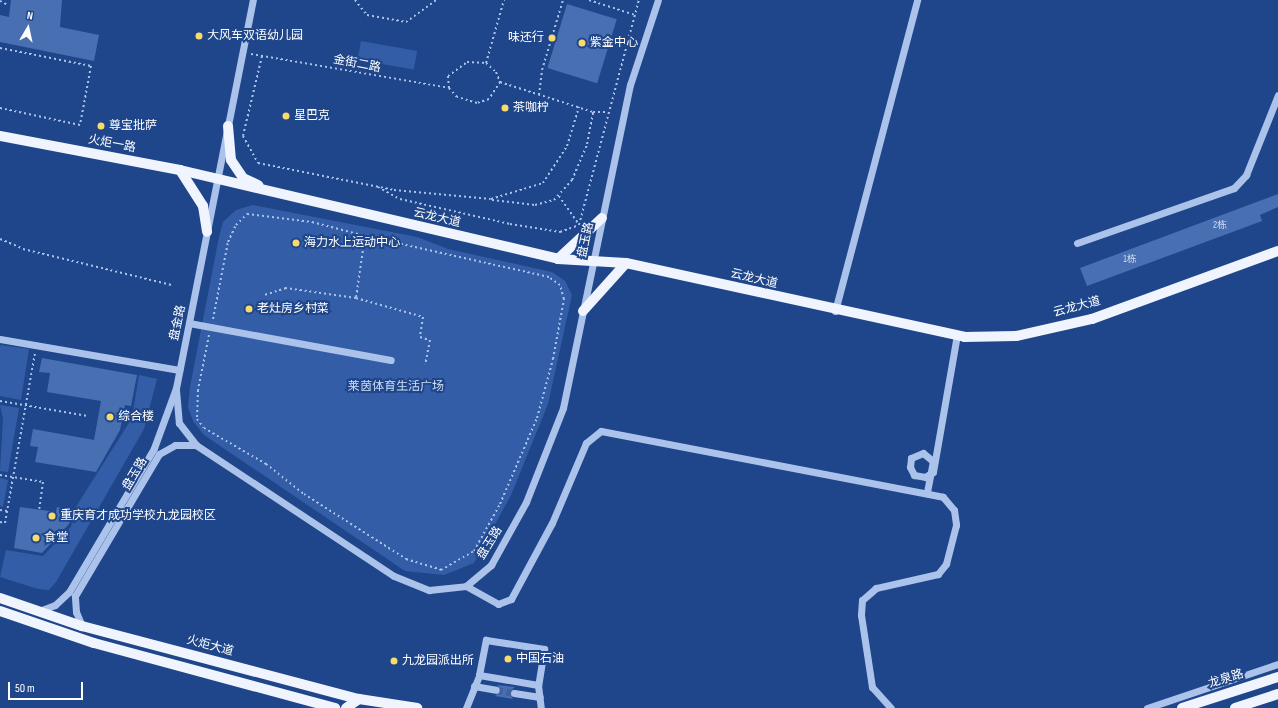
<!DOCTYPE html>
<html>
<head>
<meta charset="utf-8">
<style>
	body { margin:0 }
	#map { position:relative; width:1278px; height:708px; overflow:hidden; background:#1f468a; font-family:"Sofia Sans Condensed","Noto Sans SC",sans-serif }
	div>[style] { position:absolute }
	.green>* { inset:0; background:#335ea7; transform-origin:0 0 }
	.building>* { inset:0; background:#486fb2; transform-origin:0 0 }
	.minor-tunnel>* { height:7px; margin-top:-3.5px; transform-origin:0; background:repeating-linear-gradient(90deg,#41629c 0 7px,transparent 0 10.5px) }
	.path>* { height:2px; margin-top:-1px; transform-origin:0; background:repeating-linear-gradient(90deg,#abc3eb 0 2px,transparent 0 5px) }
	.minor>* { height:7px; margin:-3.5px; padding:0 3.5px; transform-origin:3.5px; border-radius:3.5px; background:#abc3eb }
	.major>* { height:10px; margin:-5px; padding:0 5px; transform-origin:5px; border-radius:5px; background:#f0f4fe }
	.minor-bridge>* { height:7px; margin:-3.5px; padding:0 3.5px; transform-origin:3.5px; border-radius:3.5px; background:#abc3eb }
	.dots>* { width:11px; height:11px; translate:-50% -50%; box-sizing:border-box; border:2px solid #1f468a; border-radius:50% }
	span { translate:-50% -50%; white-space:nowrap; text-align:center; line-height:1.15; -webkit-text-stroke:4px #1f468a; paint-order:stroke }
	.number-label { font-size:10px; color:#d1dbec }
	.number-label span { -webkit-text-stroke-width:0 }
	.poi-label { font-size:12px; color:#fff }
	.left { translate:0 -50%; text-align:left }
	.right { translate:-100% -50%; text-align:right }
	.street-label { font-size:12px; color:#fff }
	.park-label { font-size:12px; color:#d0dff8 }
	.north { position:absolute; left:8px; top:8px; width:40px; height:40px; -webkit-text-stroke:3px #1f468a; paint-order:stroke; rotate:9deg; font-size:11px; font-weight:700; line-height:16px; text-align:center; color:#fff }
	.north::after { content:''; display:block; margin:auto; width:14px; height:18px; background:#fff; clip-path:polygon(50% 0,100% 100%,50% 72%,0 100%) }
	.scale { position:absolute; left:8px; top:682px; width:75px; height:18px; box-sizing:border-box; border:2px solid #fff; border-top:0; padding-left:5px; font-size:12px; line-height:14px; white-space:nowrap; color:#fff; -webkit-text-stroke:3px #1f468a; paint-order:stroke }
</style>
</head>
<body>
<div id="map">
	<div class="green">
		<i style="left:361px;top:41px;width:57px;height:19px;rotate:10deg"></i>
		<i style="clip-path:polygon(253px 205px,417px 237px,448px 249px,552px 272px,565px 281px,572px 295px,548px 404px,511px 495px,474px 563px,444px 575px,405px 571px,204px 435px,193px 421px,188px 407px,190px 387px,219px 237px,223px 222px,236px 210px)"></i>
		<i style="clip-path:polygon(0 345px,29px 349px,21px 400px,0 396px)"></i>
		<i style="clip-path:polygon(139px 375px,157px 379px,144px 429px,56px 582px,49px 590px,38px 589px,0 577px,6px 550px,43px 556px,71px 527px,74px 510px,132px 418px)"></i>
		<i style="clip-path:polygon(0 405px,19px 408px,8px 472px,0 471px,3px 419px)"></i>
		<i style="clip-path:polygon(0 478px,8px 480px,3px 507px,0 506px)"></i>
	</div>
	<div class="building">
		<i style="clip-path:polygon(11px 0,62px 0,60px 27px,99px 35px,94px 61px,0 42px,0 15px,9px 17px)"></i>
		<i style="left:567px;top:4px;width:52px;height:67px;rotate:17deg"></i>
		<i style="clip-path:polygon(1278px 194px,1278px 207px,1260px 215px,1262px 221px,1087px 286px,1080px 268px)"></i>
		<i style="clip-path:polygon(42px 358px,137px 375px,131px 406px,125px 405px,120px 430px,96px 472px,35px 462px,38px 447px,30px 446px,33px 429px,94px 440px,101px 401px,47px 392px,50px 373px,39px 372px)"></i>
		<i style="clip-path:polygon(20px 507px,56px 512px,57px 507px,72px 510px,69px 524px,42px 553px,14px 548px)"></i>
		<i style="clip-path:polygon(497px 685px,515px 687px,509px 692px,513px 699px,495px 696px,501px 691px)"></i>
	</div>
	<div class="minor-tunnel">
		<i style="left:496px;top:690px;width:18px;rotate:9deg"></i>
	</div>
	<div class="path">
		<i style="left:355px;top:0;width:19px;rotate:51deg"></i>
		<i style="left:367px;top:15px;width:40px;rotate:10deg"></i>
		<i style="left:406px;top:22px;width:37px;rotate:-36deg"></i>
		<i style="left:589px;top:0;width:48px;rotate:18.1deg"></i>
		<i style="left:0;top:1px;width:7px;rotate:27deg"></i>
		<i style="left:0;top:48px;width:93px;rotate:11.2deg"></i>
		<i style="left:91px;top:66px;width:60px;rotate:100.6deg"></i>
		<i style="left:80px;top:125px;width:82px;rotate:-168deg"></i>
		<i style="left:251px;top:54px;width:201px;rotate:9.7deg"></i>
		<i style="left:262px;top:56px;width:82px;rotate:103.4deg"></i>
		<i style="left:243px;top:136px;width:31px;rotate:61deg"></i>
		<i style="left:258px;top:163px;width:139px;rotate:11.2deg"></i>
		<i style="left:394px;top:190px;width:97px;rotate:5.3deg"></i>
		<i style="left:491px;top:199px;width:54px;rotate:-17.1deg"></i>
		<i style="left:543px;top:183px;width:44px;rotate:-57deg"></i>
		<i style="left:567px;top:146px;width:41px;rotate:-72.9deg"></i>
		<i style="left:467px;top:62px;width:19px;rotate:3deg"></i>
		<i style="left:486px;top:63px;width:13px;rotate:42deg"></i>
		<i style="left:496px;top:72px;width:11px;rotate:68deg"></i>
		<i style="left:500px;top:82px;width:20px;rotate:123deg"></i>
		<i style="left:489px;top:99px;width:13px;rotate:162deg"></i>
		<i style="left:477px;top:103px;width:21px;rotate:-163deg"></i>
		<i style="left:457px;top:97px;width:12px;rotate:-132deg"></i>
		<i style="left:449px;top:88px;width:12px;rotate:-95deg"></i>
		<i style="left:448px;top:76px;width:24px;rotate:-36deg"></i>
		<i style="left:486px;top:63px;width:66px;rotate:-74.1deg"></i>
		<i style="left:500px;top:82px;width:98px;rotate:17.9deg"></i>
		<i style="left:593px;top:112px;width:15px"></i>
		<i style="left:539px;top:95px;width:25px;rotate:-83deg"></i>
		<i style="left:542px;top:70px;width:73px;rotate:-73.3deg"></i>
		<i style="left:378px;top:187px;width:25px;rotate:29deg"></i>
		<i style="left:400px;top:199px;width:113px;rotate:12.8deg"></i>
		<i style="left:510px;top:224px;width:51px;rotate:9.1deg"></i>
		<i style="left:560px;top:232px;width:20px;rotate:-20deg"></i>
		<i style="left:559px;top:196px;width:35px;rotate:55deg"></i>
		<i style="left:492px;top:200px;width:43px;rotate:6.6deg"></i>
		<i style="left:535px;top:205px;width:20px;rotate:-15deg"></i>
		<i style="left:554px;top:200px;width:27px;rotate:-48deg"></i>
		<i style="left:572px;top:180px;width:39px;rotate:-67deg"></i>
		<i style="left:587px;top:144px;width:33px;rotate:-79deg"></i>
		<i style="left:579px;top:225px;width:233px;rotate:-75.1deg"></i>
		<i style="left:0;top:239px;width:25px;rotate:23deg"></i>
		<i style="left:23px;top:249px;width:153px;rotate:13.6deg"></i>
		<i style="left:356px;top:298px;width:70px;rotate:15.8deg"></i>
		<i style="left:423px;top:317px;width:20px;rotate:99deg"></i>
		<i style="left:420px;top:337px;width:10px;rotate:17deg"></i>
		<i style="left:430px;top:340px;width:25px;rotate:101deg"></i>
		<i style="left:213px;top:319px;width:78px;rotate:-79deg"></i>
		<i style="left:228px;top:242px;width:19px;rotate:-65deg"></i>
		<i style="left:236px;top:225px;width:16px;rotate:-45deg"></i>
		<i style="left:247px;top:214px;width:65px;rotate:7deg"></i>
		<i style="left:312px;top:222px;width:55px;rotate:14.8deg"></i>
		<i style="left:365px;top:236px;width:63px;rotate:98.3deg"></i>
		<i style="left:356px;top:298px;width:71px;rotate:-171.9deg"></i>
		<i style="left:286px;top:288px;width:22px;rotate:162deg"></i>
		<i style="left:209px;top:335px;width:56px;rotate:101.3deg"></i>
		<i style="left:198px;top:390px;width:29px;rotate:92deg"></i>
		<i style="left:197px;top:419px;width:11px;rotate:52deg"></i>
		<i style="left:204px;top:428px;width:72px;rotate:30.1deg"></i>
		<i style="left:266px;top:464px;width:48px;rotate:38.3deg"></i>
		<i style="left:304px;top:494px;width:121px;rotate:32.5deg"></i>
		<i style="left:406px;top:559px;width:37px;rotate:17deg"></i>
		<i style="left:441px;top:570px;width:38px;rotate:-30deg"></i>
		<i style="left:474px;top:551px;width:54px;rotate:-61deg"></i>
		<i style="left:500px;top:504px;width:94px;rotate:-66.7deg"></i>
		<i style="left:537px;top:418px;width:61px;rotate:-74.8deg"></i>
		<i style="left:553px;top:359px;width:61px;rotate:-79.6deg"></i>
		<i style="left:564px;top:299px;width:15px;rotate:-106deg"></i>
		<i style="left:560px;top:285px;width:14px;rotate:-144deg"></i>
		<i style="left:549px;top:277px;width:189px;rotate:-167.4deg"></i>
		<i style="left:0;top:401px;width:89px;rotate:9.7deg"></i>
		<i style="left:0;top:475px;width:44px;rotate:9.2deg"></i>
		<i style="left:43px;top:482px;width:27px;rotate:98deg"></i>
		<i style="left:0;top:510px;width:7px;rotate:8deg"></i>
		<i style="left:0;top:522px;width:5px;rotate:11deg"></i>
		<i style="left:5px;top:523px;width:174px;rotate:-80deg"></i>
	</div>
	<div class="minor">
		<i style="left:1077px;top:243px;width:166px;rotate:-19.3deg"></i>
		<i style="left:1234px;top:188px;width:18px;rotate:-47deg"></i>
		<i style="left:1246px;top:175px;width:86px;rotate:-68.2deg"></i>
		<i style="left:835px;top:311px;width:322px;rotate:-75.2deg"></i>
		<i style="left:189px;top:323px;width:205px;rotate:10.4deg"></i>
		<i style="left:0;top:339px;width:182px;rotate:9.8deg"></i>
		<i style="left:176px;top:390px;width:33px;rotate:85deg"></i>
		<i style="left:179px;top:423px;width:28px;rotate:52deg"></i>
		<i style="left:911px;top:458px;width:13px;rotate:-23deg"></i>
		<i style="left:923px;top:453px;width:13px;rotate:39deg"></i>
		<i style="left:933px;top:461px;width:33px;rotate:101deg"></i>
		<i style="left:933px;top:472px;width:139px;rotate:-80.1deg"></i>
		<i style="left:466px;top:586px;width:37px;rotate:29deg"></i>
		<i style="left:498px;top:604px;width:14px;rotate:-21deg"></i>
		<i style="left:511px;top:599px;width:86px;rotate:-61.7deg"></i>
		<i style="left:552px;top:523px;width:87px;rotate:-67deg"></i>
		<i style="left:586px;top:443px;width:19px;rotate:-39deg"></i>
		<i style="left:601px;top:431px;width:348px;rotate:10.9deg"></i>
		<i style="left:943px;top:497px;width:17px;rotate:50deg"></i>
		<i style="left:954px;top:510px;width:15px;rotate:82deg"></i>
		<i style="left:956px;top:525px;width:40px;rotate:104.4deg"></i>
		<i style="left:946px;top:564px;width:13px;rotate:129deg"></i>
		<i style="left:938px;top:574px;width:64px;rotate:167.3deg"></i>
		<i style="left:876px;top:588px;width:18px;rotate:139deg"></i>
		<i style="left:862px;top:600px;width:15px;rotate:94deg"></i>
		<i style="left:861px;top:615px;width:73px;rotate:81.3deg"></i>
		<i style="left:872px;top:687px;width:28px;rotate:48deg"></i>
		<i style="left:39px;top:611px;width:17px;rotate:-21deg"></i>
		<i style="left:55px;top:605px;width:19px;rotate:-43deg"></i>
		<i style="left:69px;top:592px;width:167px;rotate:-59.4deg"></i>
		<i style="left:154px;top:448px;width:64px;rotate:-69.9deg"></i>
		<i style="left:176px;top:388px;width:396px;rotate:-78.8deg"></i>
		<i style="left:82px;top:626px;width:15px;rotate:-113deg"></i>
		<i style="left:76px;top:612px;width:16px;rotate:-94deg"></i>
		<i style="left:75px;top:596px;width:165px;rotate:-59.4deg"></i>
		<i style="left:159px;top:454px;width:18px;rotate:-29deg"></i>
		<i style="left:175px;top:445px;width:21px"></i>
		<i style="left:196px;top:445px;width:237px;rotate:33.5deg"></i>
		<i style="left:394px;top:576px;width:38px;rotate:22deg"></i>
		<i style="left:429px;top:590px;width:37px;rotate:-6deg"></i>
		<i style="left:466px;top:586px;width:33px;rotate:-40deg"></i>
		<i style="left:491px;top:565px;width:72px;rotate:-60.9deg"></i>
		<i style="left:526px;top:502px;width:101px;rotate:-68.5deg"></i>
		<i style="left:563px;top:408px;width:330px;rotate:-78.3deg"></i>
		<i style="left:630px;top:85px;width:89px;rotate:-71.8deg"></i>
		<i style="left:479px;top:675px;width:60px;rotate:9.6deg"></i>
		<i style="left:474px;top:686px;width:22px;rotate:10deg"></i>
		<i style="left:514px;top:693px;width:26px;rotate:9deg"></i>
		<i style="left:466px;top:708px;width:35px;rotate:-68deg"></i>
		<i style="left:479px;top:675px;width:36px;rotate:-79deg"></i>
		<i style="left:486px;top:640px;width:59px;rotate:8.8deg"></i>
		<i style="left:544px;top:649px;width:36px;rotate:99deg"></i>
		<i style="left:538px;top:685px;width:23px;rotate:83deg"></i>
		<i style="left:1147px;top:708px;width:138px;rotate:-18.6deg"></i>
	</div>
	<div class="major">
		<i style="left:228px;top:126px;width:34px;rotate:85deg"></i>
		<i style="left:231px;top:160px;width:22px;rotate:56deg"></i>
		<i style="left:243px;top:178px;width:17px;rotate:25deg"></i>
		<i style="left:0;top:136px;width:183px;rotate:10.7deg"></i>
		<i style="left:180px;top:170px;width:388px;rotate:13.2deg"></i>
		<i style="left:558px;top:259px;width:68px;rotate:3.4deg"></i>
		<i style="left:626px;top:263px;width:346px;rotate:12.3deg"></i>
		<i style="left:964px;top:337px;width:52px;rotate:-1.1deg"></i>
		<i style="left:1016px;top:336px;width:78px;rotate:-12.6deg"></i>
		<i style="left:1092px;top:319px;width:198px;rotate:-20.1deg"></i>
		<i style="left:180px;top:170px;width:43px;rotate:57.4deg"></i>
		<i style="left:203px;top:206px;width:26px;rotate:81deg"></i>
		<i style="left:558px;top:259px;width:60px;rotate:-43deg"></i>
		<i style="left:583px;top:311px;width:64px;rotate:-48.1deg"></i>
		<i style="left:0;top:598px;width:87px;rotate:18.9deg"></i>
		<i style="left:82px;top:626px;width:286px;rotate:14.8deg"></i>
		<i style="left:359px;top:699px;width:59px;rotate:8.8deg"></i>
		<i style="left:0;top:611px;width:99px;rotate:18.8deg"></i>
		<i style="left:94px;top:643px;width:250px;rotate:15.1deg"></i>
		<i style="left:346px;top:708px;width:16px;rotate:-35deg"></i>
		<i style="left:1182px;top:708px;width:101px;rotate:-17.9deg"></i>
		<i style="left:1235px;top:708px;width:45px;rotate:-18deg"></i>
	</div>
	<div class="minor-bridge">
		<i style="left:911px;top:458px;width:9px;rotate:96deg"></i>
		<i style="left:910px;top:467px;width:9px;rotate:63deg"></i>
		<i style="left:914px;top:475px;width:11px;rotate:10deg"></i>
		<i style="left:925px;top:477px;width:9px;rotate:-32deg"></i>
	</div>
	<div class="dots">
		<i style="left:199px;top:36px;background:#f9db6b"></i>
		<i style="left:552px;top:38px;background:#f9db6b"></i>
		<i style="left:582px;top:43px;background:#f9db6b"></i>
		<i style="left:505px;top:108px;background:#f9db6b"></i>
		<i style="left:286px;top:116px;background:#f9db6b"></i>
		<i style="left:101px;top:126px;background:#f9db6b"></i>
		<i style="left:296px;top:243px;background:#f9db6b"></i>
		<i style="left:249px;top:309px;background:#f9db6b"></i>
		<i style="left:110px;top:417px;background:#f9db6b"></i>
		<i style="left:52px;top:516px;background:#f9db6b"></i>
		<i style="left:36px;top:538px;background:#f9db6b"></i>
		<i style="left:508px;top:659px;background:#f9db6b"></i>
		<i style="left:394px;top:661px;background:#f9db6b"></i>
	</div>
	<div class="number-label">
		<span style="left:1220px;top:226px">2栋</span>
		<span style="left:1130px;top:260px">1栋</span>
	</div>
	<div class="poi-label">
		<span class="left" style="left:207px;top:36px">大风车双语幼儿园</span>
		<span class="right" style="left:544px;top:38px">味还行</span>
		<span class="left" style="left:590px;top:43px">紫金中心</span>
		<span class="left" style="left:513px;top:108px">茶咖柠</span>
		<span class="left" style="left:294px;top:116px">星巴克</span>
		<span class="left" style="left:109px;top:126px">尊宝批萨</span>
		<span class="left" style="left:304px;top:243px">海力水上运动中心</span>
		<span class="left" style="left:257px;top:309px">老灶房乡村菜</span>
		<span class="left" style="left:118px;top:417px">综合楼</span>
		<span class="left" style="left:60px;top:516px">重庆育才成功学校九龙园校区</span>
		<span class="left" style="left:44px;top:538px">食堂</span>
		<span class="left" style="left:516px;top:659px">中国石油</span>
		<span class="left" style="left:402px;top:661px">九龙园派出所</span>
	</div>
	<div class="street-label">
		<span style="left:357px;top:64px;rotate:11deg">金街二路</span>
		<span style="left:112px;top:144px;rotate:11deg">火炬一路</span>
		<span style="left:437px;top:218px;rotate:13deg">云龙大道</span>
		<span style="left:586px;top:240px;rotate:-78deg">盘玉路</span>
		<span style="left:754px;top:279px;rotate:13deg">云龙大道</span>
		<span style="left:1077px;top:307px;rotate:-15deg">云龙大道</span>
		<span style="left:178px;top:323px;rotate:-78deg">盘金路</span>
		<span style="left:135px;top:474px;rotate:-59deg">盘玉路</span>
		<span style="left:490px;top:543px;rotate:-58deg">盘玉路</span>
		<span style="left:210px;top:646px;rotate:15deg">火炬大道</span>
		<span style="left:1226px;top:679px;rotate:-17deg">龙泉路</span>
	</div>
	<div class="park-label">
		<span style="left:396px;top:387px">莱茵体育生活广场</span>
	</div>
	<div class="north">N</div>
	<div class="scale">50 m</div>
</div>
</body>
</html>
